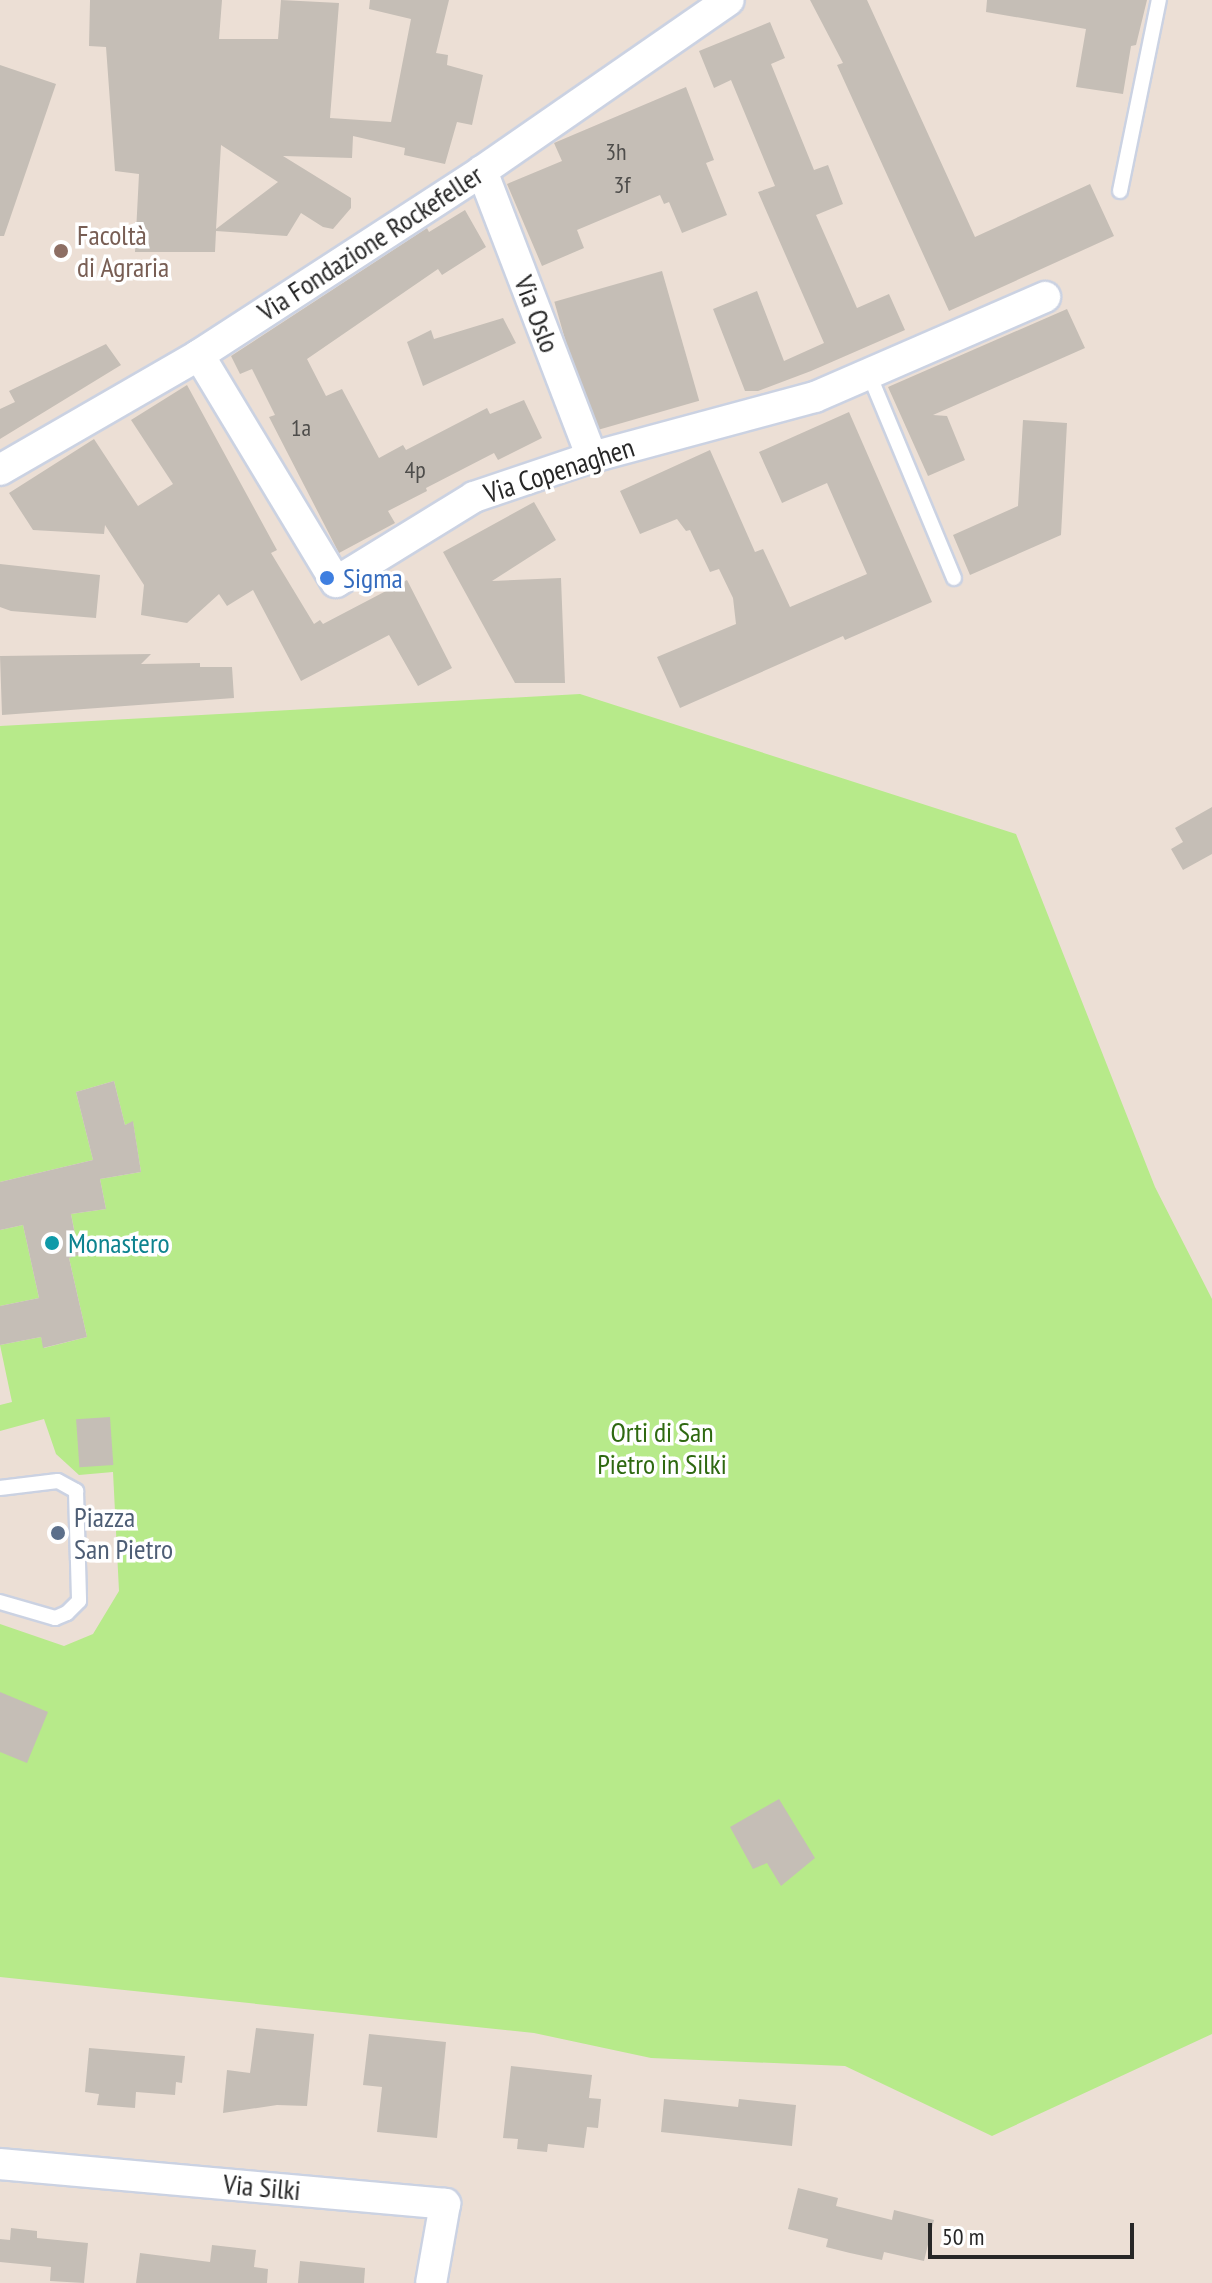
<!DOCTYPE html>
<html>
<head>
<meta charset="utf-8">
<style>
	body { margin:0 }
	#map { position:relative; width:1212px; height:2283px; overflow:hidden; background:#ecdfd5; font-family:"PT Sans Narrow",sans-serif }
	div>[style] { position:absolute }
	.green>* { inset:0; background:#b7ea8a }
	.building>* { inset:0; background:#c5beb6; transform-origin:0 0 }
	.roads { filter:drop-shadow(2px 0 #cbd2e2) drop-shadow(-2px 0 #cbd2e2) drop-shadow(0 2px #cbd2e2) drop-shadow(0 -2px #cbd2e2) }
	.lane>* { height:14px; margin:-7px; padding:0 7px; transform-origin:7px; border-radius:7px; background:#fff }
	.street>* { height:30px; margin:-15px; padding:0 15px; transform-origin:15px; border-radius:15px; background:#fff }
	.dots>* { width:22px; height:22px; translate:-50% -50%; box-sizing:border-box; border:4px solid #fff; border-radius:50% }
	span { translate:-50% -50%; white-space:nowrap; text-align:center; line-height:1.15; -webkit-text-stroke:7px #fff; paint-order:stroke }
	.number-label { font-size:24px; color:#4e4d4b }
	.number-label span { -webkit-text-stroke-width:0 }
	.education-label { font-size:28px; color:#785e54 }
	.left { translate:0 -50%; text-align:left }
	.street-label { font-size:28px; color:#272727 }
	.shop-label { font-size:28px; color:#366cbe }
	.culture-label { font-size:28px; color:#0d838f }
	.park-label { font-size:28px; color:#2f6911 }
	.service-label { font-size:28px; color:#4e5e75 }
	.scale { position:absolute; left:928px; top:2223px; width:206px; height:36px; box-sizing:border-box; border:4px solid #272727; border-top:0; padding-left:10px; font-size:24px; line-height:28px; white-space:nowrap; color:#272727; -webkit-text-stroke:6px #fff; paint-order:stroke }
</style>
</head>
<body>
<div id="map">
	<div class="green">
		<i style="clip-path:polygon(580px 694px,1016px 834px,1155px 1187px,1212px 1299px,1212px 2034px,992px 2136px,845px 2066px,651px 2058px,534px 2033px,0 1977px,0 1624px,64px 1646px,93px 1634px,119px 1591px,113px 1472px,79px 1475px,56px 1454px,44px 1419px,0 1431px,0 1405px,12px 1402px,0 1345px,41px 1337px,44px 1348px,87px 1337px,69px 1258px,79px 1254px,71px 1214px,106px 1209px,100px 1179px,141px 1172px,133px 1122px,125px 1125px,114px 1081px,76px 1092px,93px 1160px,0 1182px,0 726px)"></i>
		<i style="clip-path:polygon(23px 1225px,39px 1298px,0 1306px,0 1230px)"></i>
	</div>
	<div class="building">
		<i style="clip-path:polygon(evenodd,90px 0,222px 0,219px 39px,278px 39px,281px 0,339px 3px,330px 118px,391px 122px,411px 19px,369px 9px,370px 0,449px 0,436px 53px,448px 55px,447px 65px,483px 75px,472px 125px,457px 122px,445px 164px,404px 155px,405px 148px,353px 136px,352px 158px,283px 156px,351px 198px,351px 208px,333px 229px,323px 227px,301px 213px,287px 236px,216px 231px,215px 252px,135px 252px,139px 174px,115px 171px,106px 47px,89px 46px,90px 0,221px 145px,278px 182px,216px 229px,221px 145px)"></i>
		<i style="clip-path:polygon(810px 0,867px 0,975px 237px,1090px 184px,1114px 236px,949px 311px,837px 65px,843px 63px)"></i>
		<i style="clip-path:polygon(987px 0,1147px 0,1136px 45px,1131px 46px,1123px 94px,1076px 87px,1086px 29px,986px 12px)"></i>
		<i style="clip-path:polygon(770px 22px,785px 58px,771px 64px,814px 170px,828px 165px,843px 204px,816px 215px,857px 308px,889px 294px,905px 330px,811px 371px,758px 391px,745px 391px,713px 309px,757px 291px,784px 361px,824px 343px,758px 192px,775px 186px,731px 80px,714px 88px,699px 51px)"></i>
		<i style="clip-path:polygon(0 65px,56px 84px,4px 236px,0 236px)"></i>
		<i style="clip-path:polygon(686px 87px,714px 160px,706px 163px,727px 215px,682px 233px,669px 202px,664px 204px,660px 195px,577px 230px,584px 248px,542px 266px,507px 184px,562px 161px,554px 143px)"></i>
		<i style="clip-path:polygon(465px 210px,486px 247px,442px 275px,438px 269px,307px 359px,326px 396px,342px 389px,379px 458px,403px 445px,406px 450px,487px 408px,490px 414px,524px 400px,542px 438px,498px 460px,494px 453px,426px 488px,427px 491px,388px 511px,395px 523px,339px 553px,269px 417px,275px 415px,252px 369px,240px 374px,231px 356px,427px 228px,429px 232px)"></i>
		<i style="left:662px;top:271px;width:135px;height:112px;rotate:74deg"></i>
		<i style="clip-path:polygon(1067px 309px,1085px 348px,933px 415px,947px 416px,965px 460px,928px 476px,888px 387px)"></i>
		<i style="clip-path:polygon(503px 318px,516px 343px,423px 386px,407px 342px,431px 330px,434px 339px)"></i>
		<i style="clip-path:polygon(106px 344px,121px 365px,0 439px,0 409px,15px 402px,9px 391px)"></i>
		<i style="clip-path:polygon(187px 385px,277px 550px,271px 553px,314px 624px,320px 620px,323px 624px,407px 580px,452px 668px,418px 686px,389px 635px,301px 681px,253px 590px,227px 606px,219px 594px,187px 623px,141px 615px,144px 585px,105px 525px,104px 534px,33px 530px,9px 493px,94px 439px,138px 506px,173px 484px,131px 420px)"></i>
		<i style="clip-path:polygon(849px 412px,932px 602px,845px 640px,843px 636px,680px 708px,657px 657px,736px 624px,733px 598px,719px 569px,710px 572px,690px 530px,686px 531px,677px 519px,640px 534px,620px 491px,710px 450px,755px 552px,763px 549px,790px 607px,867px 574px,827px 483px,782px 503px,759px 452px)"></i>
		<i style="clip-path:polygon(1023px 420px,1067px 423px,1061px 535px,970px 575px,953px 535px,1018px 506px)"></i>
		<i style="clip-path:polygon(534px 502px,556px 540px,492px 581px,561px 578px,565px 683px,515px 683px,443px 552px)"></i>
		<i style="clip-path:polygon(0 564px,100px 575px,96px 618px,11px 611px,0 607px)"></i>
		<i style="clip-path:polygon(151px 654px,141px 664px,200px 663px,200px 667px,232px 667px,234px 698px,2px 715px,0 656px)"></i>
		<i style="clip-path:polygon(1212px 807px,1212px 854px,1183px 870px,1171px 849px,1183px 842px,1175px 828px)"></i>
		<i style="clip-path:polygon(114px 1081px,125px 1125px,133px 1121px,141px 1172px,100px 1179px,106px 1209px,71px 1214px,79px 1255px,69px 1258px,87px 1337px,43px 1348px,41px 1337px,0 1345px,0 1306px,39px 1298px,23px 1225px,0 1230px,0 1182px,93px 1160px,76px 1092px)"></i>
		<i style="left:110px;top:1417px;width:48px;height:34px;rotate:86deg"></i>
		<i style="clip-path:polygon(0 1692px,48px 1712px,27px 1763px,0 1752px)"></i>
		<i style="clip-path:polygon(779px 1799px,815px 1858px,781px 1886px,767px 1863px,753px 1869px,730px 1827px)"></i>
		<i style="clip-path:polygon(256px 2028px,314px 2034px,307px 2106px,277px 2105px,223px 2113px,227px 2070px,250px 2073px)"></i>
		<i style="clip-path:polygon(369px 2034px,446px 2042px,437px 2138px,377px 2132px,382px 2087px,363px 2085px)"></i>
		<i style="clip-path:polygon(89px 2048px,185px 2056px,182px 2083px,176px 2082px,175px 2095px,136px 2092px,135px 2108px,97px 2105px,99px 2094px,85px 2092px)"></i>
		<i style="clip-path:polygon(511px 2066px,592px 2075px,589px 2098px,601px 2099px,598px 2128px,587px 2127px,584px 2148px,548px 2144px,547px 2152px,517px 2149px,518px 2139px,503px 2138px)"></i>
		<i style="clip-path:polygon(664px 2099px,738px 2107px,739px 2099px,796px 2105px,792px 2146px,661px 2132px)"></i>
		<i style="clip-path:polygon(798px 2188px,838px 2198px,836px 2206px,892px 2220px,894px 2210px,934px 2220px,924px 2261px,884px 2252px,882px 2260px,850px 2253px,826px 2247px,828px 2239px,788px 2229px)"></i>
		<i style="clip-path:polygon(11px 2228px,37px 2231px,37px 2238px,88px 2243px,84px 2283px,50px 2281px,51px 2267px,0 2262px,0 2239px,10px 2240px)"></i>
		<i style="clip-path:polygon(212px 2245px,256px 2250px,254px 2267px,268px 2269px,267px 2283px,136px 2283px,140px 2253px,210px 2262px)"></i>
		<i style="clip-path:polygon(300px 2261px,365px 2268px,364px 2283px,298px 2283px)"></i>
	</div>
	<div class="roads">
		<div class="lane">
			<i style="left:1120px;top:191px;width:195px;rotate:-78.5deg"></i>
			<i style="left:869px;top:374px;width:221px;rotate:67.4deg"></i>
			<i style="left:0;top:1488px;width:58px;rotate:-6.9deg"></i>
			<i style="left:58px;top:1481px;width:21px;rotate:29deg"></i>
			<i style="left:76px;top:1491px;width:110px;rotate:88.4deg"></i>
			<i style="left:79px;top:1601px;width:17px;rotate:135deg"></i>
			<i style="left:67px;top:1613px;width:13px;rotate:157deg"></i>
			<i style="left:55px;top:1618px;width:57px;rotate:-163.8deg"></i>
		</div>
		<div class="street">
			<i style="left:482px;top:171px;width:306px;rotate:69deg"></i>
			<i style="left:199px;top:355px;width:265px;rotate:58.9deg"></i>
			<i style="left:336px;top:582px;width:162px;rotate:-31.6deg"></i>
			<i style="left:474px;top:497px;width:125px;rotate:-18.7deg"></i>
			<i style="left:592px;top:457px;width:231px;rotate:-15.1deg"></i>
			<i style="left:815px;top:397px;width:251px;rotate:-23.5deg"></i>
			<i style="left:0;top:470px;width:230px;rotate:-30deg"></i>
			<i style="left:199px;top:355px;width:338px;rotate:-33deg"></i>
			<i style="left:482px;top:171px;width:300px;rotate:-34.7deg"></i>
			<i style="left:0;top:2164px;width:447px;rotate:5.1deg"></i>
			<i style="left:445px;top:2204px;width:80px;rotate:100deg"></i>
		</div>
	</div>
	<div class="dots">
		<i style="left:61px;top:251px;background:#8d6e63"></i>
		<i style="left:327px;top:578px;background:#3f7fe0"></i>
		<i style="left:52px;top:1243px;background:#0f9aa8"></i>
		<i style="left:58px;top:1533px;background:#5c6f8a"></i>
	</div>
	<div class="number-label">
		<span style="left:616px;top:152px">3h</span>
		<span style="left:622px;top:185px">3f</span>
		<span style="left:301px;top:428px">1a</span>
		<span style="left:415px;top:470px">4p</span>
	</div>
	<div class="education-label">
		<span class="left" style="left:77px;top:251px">Facoltà<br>di Agraria</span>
	</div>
	<div class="street-label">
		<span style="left:370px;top:243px;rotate:-33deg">Via Fondazione Rockefeller</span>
		<span style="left:537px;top:314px;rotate:69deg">Via Oslo</span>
		<span style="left:559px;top:470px;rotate:-18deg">Via Copenaghen</span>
		<span style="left:262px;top:2187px;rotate:5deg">Via Silki</span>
	</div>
	<div class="shop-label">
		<span class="left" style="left:343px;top:578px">Sigma</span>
	</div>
	<div class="culture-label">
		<span class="left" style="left:68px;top:1243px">Monastero</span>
	</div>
	<div class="park-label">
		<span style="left:662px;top:1448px">Orti di San<br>Pietro in Silki</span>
	</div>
	<div class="service-label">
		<span class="left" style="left:74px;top:1533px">Piazza<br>San Pietro</span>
	</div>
	<div class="scale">50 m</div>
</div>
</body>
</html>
